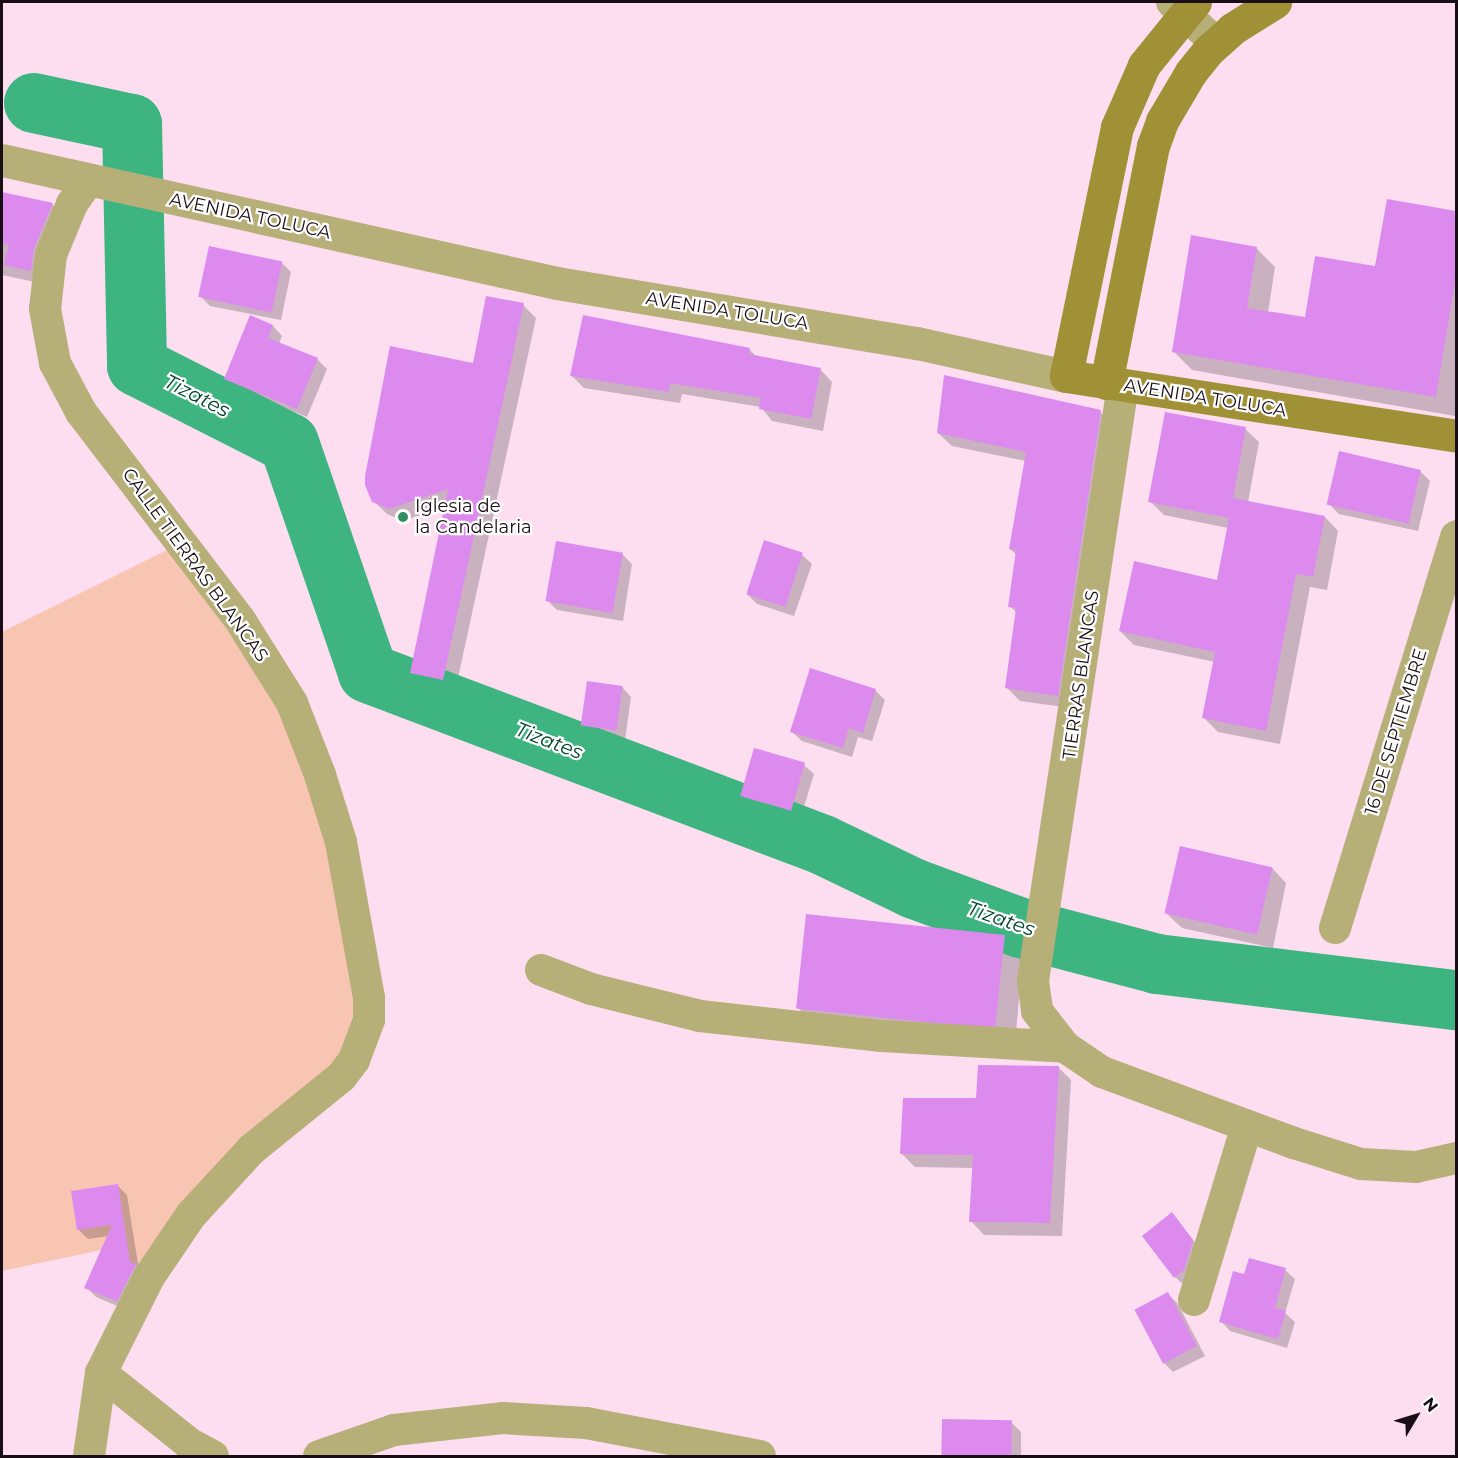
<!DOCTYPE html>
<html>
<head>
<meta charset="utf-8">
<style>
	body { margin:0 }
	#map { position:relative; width:1458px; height:1458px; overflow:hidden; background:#fcdef0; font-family:Montserrat,sans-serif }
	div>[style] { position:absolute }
	.green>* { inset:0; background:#f8c5b3 }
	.shadow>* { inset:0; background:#0003 }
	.river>* { height:60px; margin:-30px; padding:0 30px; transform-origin:30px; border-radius:30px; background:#3eb580 }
	.building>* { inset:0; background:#dd8aef; transform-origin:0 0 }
	.minor>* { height:32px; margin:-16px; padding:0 16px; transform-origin:16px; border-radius:16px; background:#b7af78 }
	.tertiary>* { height:33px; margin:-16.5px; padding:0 16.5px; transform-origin:16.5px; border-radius:16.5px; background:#b7af78 }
	.secondary>* { height:33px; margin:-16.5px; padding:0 16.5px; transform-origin:16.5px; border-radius:16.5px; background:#a09136 }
	.dots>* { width:16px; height:16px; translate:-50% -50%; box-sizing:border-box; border:3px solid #fff; border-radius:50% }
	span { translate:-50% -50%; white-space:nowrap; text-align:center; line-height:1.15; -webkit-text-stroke:4.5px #fff; paint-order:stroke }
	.street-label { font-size:18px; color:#1a0e16 }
	.poi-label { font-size:18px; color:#1a0e16 }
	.left { translate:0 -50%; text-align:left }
	.water-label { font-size:20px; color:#00442a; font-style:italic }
	.frame { position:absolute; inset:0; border:3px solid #1a0e16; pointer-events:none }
	.north { position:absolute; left:1386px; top:1386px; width:60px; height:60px; -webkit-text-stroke:4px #fff; paint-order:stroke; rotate:52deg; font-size:16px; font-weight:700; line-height:24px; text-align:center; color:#1a0e16 }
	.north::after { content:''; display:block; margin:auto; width:21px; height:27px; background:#1a0e16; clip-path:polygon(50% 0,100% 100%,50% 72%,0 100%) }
</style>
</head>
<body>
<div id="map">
	<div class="green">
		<i style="clip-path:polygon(171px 548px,282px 707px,330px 844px,359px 997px,353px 1034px,334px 1064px,244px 1137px,140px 1266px,101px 1250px,2px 1271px,2px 632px)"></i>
	</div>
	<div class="shadow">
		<i style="clip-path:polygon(2px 194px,52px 204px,65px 217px,44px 284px,2px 275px)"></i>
		<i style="clip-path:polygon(1388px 200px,1456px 212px,1455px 416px,1192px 370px,1173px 351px,1256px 248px,1275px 267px,1268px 313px,1306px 319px,1376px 268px)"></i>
		<i style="clip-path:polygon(281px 262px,291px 272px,281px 320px,210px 306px,201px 297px)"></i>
		<i style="clip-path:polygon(523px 305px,536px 318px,455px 692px,424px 685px,411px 673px,446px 507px,403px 521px,387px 514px,374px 501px,474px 364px)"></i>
		<i style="clip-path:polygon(250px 317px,273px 326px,282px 336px,279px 344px,317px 359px,327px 369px,307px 417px,235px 388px,226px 379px)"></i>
		<i style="clip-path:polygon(750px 350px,757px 357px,820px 369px,832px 382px,823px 431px,772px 421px,761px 407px,682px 394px,680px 403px,584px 388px,572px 376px)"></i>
		<i style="clip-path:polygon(1100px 412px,1114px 425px,1071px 708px,1020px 701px,1007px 688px,1017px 613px,1010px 606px,1017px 555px,1010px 549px,1026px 461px,952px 446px,938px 433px)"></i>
		<i style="clip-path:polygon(1245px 429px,1259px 442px,1248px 502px,1325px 517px,1338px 531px,1327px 590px,1310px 587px,1280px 744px,1218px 732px,1204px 718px,1215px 662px,1134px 645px,1120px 631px,1218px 582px,1228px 528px,1164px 515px,1150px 501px)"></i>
		<i style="clip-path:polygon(1420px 471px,1430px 481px,1418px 531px,1339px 514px,1329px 504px)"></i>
		<i style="clip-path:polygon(622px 554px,632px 564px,623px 621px,557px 610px,547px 600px)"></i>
		<i style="clip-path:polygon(802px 555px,812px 564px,794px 616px,757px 604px,747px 594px)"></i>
		<i style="clip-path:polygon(622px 687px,631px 697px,625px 740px,592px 735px,583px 726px)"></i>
		<i style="clip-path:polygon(875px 690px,885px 700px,872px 741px,858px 737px,852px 757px,802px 741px,792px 732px)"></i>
		<i style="clip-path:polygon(804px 765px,814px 774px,800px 820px,751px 806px,741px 796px)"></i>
		<i style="clip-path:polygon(1272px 868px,1286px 883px,1273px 948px,1182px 928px,1167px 914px)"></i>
		<i style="clip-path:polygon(1004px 936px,1023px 955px,1015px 1043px,818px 1027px,798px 1008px)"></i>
		<i style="clip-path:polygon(1058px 1067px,1071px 1080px,1062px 1236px,984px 1235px,971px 1221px,974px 1168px,915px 1167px,902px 1154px,978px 1100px)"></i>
		<i style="clip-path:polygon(118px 1186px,127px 1195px,139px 1270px,127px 1310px,96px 1297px,86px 1287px,109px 1236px,88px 1239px,79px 1230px)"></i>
		<i style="clip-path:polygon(1172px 1214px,1202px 1251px,1185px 1286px,1175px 1277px)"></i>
		<i style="clip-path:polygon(1285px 1270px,1295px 1279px,1285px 1313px,1295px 1322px,1287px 1348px,1230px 1331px,1221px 1321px,1245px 1276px)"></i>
		<i style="clip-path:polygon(1168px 1294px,1178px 1304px,1205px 1356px,1173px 1372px,1164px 1363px)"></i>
		<i style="clip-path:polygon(943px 1421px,1011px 1422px,1021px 1432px,1021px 1456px,946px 1456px)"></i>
	</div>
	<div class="river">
		<i style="left:34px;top:103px;width:100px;rotate:12.1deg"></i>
		<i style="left:132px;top:124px;width:242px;rotate:88.8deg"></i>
		<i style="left:137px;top:366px;width:170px;rotate:26.9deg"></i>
		<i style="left:289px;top:443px;width:243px;rotate:71deg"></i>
		<i style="left:368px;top:673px;width:486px;rotate:20.7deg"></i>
		<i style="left:823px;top:845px;width:102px;rotate:25.6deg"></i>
		<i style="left:915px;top:889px;width:113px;rotate:20.2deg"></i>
		<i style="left:1021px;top:928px;width:141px;rotate:14.8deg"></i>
		<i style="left:1157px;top:964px;width:301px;rotate:6.9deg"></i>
	</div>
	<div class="building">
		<i style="clip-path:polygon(2px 192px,53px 203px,34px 248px,31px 271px,4px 265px,9px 244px,2px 243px)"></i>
		<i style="clip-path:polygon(1387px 199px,1456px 211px,1456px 276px,1436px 397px,1172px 352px,1191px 235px,1257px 247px,1247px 308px,1305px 317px,1315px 256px,1375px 266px)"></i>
		<i style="left:209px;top:246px;width:75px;height:52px;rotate:12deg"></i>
		<i style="clip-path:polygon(486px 296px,524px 303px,443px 680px,410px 673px,448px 489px,389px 509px,372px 502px,365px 485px,365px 476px,390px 346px,473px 363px)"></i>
		<i style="clip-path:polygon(250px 315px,273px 325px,268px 338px,318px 358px,297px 409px,224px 379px)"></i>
		<i style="clip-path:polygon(583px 315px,750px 348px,749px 354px,821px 368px,811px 419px,759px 409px,761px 398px,670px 383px,669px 392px,570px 376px)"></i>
		<i style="clip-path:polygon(944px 375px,1101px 410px,1058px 696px,1005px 688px,1016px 608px,1008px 607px,1016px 550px,1009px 549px,1026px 452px,937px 433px)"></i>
		<i style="clip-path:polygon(1165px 412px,1246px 427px,1233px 498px,1325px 516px,1313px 577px,1296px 574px,1266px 731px,1202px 718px,1215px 652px,1119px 631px,1134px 561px,1217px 580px,1229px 518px,1148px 502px)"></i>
		<i style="left:1339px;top:451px;width:84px;height:55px;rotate:13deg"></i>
		<i style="left:764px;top:540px;width:41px;height:57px;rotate:18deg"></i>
		<i style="left:556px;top:541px;width:68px;height:61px;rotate:10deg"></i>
		<i style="clip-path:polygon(810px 668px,876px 689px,863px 733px,849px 728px,843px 748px,790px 732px)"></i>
		<i style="left:587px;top:681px;width:36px;height:45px;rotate:8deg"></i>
		<i style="left:754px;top:748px;width:53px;height:50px;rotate:16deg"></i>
		<i style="left:1180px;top:846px;width:95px;height:69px;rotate:13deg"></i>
		<i style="left:806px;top:914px;width:200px;height:95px;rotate:6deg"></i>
		<i style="clip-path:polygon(978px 1065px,1059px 1066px,1050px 1223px,969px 1222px,973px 1155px,900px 1154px,903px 1098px,976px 1098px)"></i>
		<i style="clip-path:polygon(118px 1184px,130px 1262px,136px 1264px,117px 1301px,84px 1288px,112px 1225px,77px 1230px,71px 1191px)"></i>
		<i style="clip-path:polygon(1172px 1212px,1193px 1240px,1184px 1270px,1174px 1278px,1142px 1236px)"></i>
		<i style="clip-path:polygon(1249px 1258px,1286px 1268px,1275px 1308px,1286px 1311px,1278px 1339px,1219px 1322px,1233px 1271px,1244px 1274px)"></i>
		<i style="left:1168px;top:1292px;width:61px;height:38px;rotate:62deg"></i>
		<i style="left:942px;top:1419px;width:70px;height:37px;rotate:1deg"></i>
	</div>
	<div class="minor">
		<i style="left:1172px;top:2px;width:60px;rotate:43deg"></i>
		<i style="left:88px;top:181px;width:28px;rotate:125deg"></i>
		<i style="left:72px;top:204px;width:55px;rotate:112.4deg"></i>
		<i style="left:51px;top:255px;width:54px;rotate:96.3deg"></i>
		<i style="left:45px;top:309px;width:55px;rotate:79.5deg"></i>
		<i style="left:55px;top:363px;width:55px;rotate:62deg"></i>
		<i style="left:81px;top:412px;width:262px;rotate:52.6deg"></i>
		<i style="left:240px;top:620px;width:98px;rotate:57.9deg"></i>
		<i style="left:292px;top:703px;width:77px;rotate:68.7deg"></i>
		<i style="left:320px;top:775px;width:70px;rotate:72.6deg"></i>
		<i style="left:341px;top:842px;width:158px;rotate:79.8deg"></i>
		<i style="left:369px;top:998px;width:22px;rotate:90deg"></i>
		<i style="left:369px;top:1020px;width:43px;rotate:110.6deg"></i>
		<i style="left:354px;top:1060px;width:21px;rotate:127deg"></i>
		<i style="left:341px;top:1077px;width:116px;rotate:141deg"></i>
		<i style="left:251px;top:1150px;width:88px;rotate:132.7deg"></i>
		<i style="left:191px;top:1215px;width:75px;rotate:124.1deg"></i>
		<i style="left:149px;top:1277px;width:107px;rotate:116.6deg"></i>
		<i style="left:101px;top:1373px;width:114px;rotate:38.6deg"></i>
		<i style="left:190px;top:1444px;width:26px;rotate:28deg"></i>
		<i style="left:1123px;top:385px;width:603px;rotate:98.59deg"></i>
		<i style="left:1033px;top:981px;width:30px;rotate:82deg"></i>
		<i style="left:1037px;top:1011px;width:46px;rotate:52.1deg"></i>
		<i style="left:1065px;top:1047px;width:45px;rotate:34deg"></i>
		<i style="left:1102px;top:1072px;width:205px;rotate:20.3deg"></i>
		<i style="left:1294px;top:1143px;width:70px;rotate:17.4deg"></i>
		<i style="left:1361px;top:1164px;width:55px;rotate:3.1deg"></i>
		<i style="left:1416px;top:1167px;width:41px;rotate:-12.7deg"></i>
		<i style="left:1335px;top:928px;width:410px;rotate:-72.8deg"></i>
		<i style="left:541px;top:970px;width:53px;rotate:20.8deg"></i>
		<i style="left:591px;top:989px;width:112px;rotate:13.9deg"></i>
		<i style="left:700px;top:1016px;width:183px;rotate:6.3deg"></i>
		<i style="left:882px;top:1036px;width:183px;rotate:3.4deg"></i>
		<i style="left:1194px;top:1300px;width:182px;rotate:-73.1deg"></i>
		<i style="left:89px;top:1456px;width:84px;rotate:-81.8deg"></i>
		<i style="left:319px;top:1456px;width:79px;rotate:-19.1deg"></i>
		<i style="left:394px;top:1430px;width:109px;rotate:-6.3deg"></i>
		<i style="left:502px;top:1418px;width:84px;rotate:3.4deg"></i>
		<i style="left:586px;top:1423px;width:177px;rotate:10.7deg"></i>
	</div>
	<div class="tertiary">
		<i style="left:2px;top:160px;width:568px;rotate:12.5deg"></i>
		<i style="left:557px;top:283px;width:365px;rotate:9.5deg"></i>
		<i style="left:917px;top:343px;width:153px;rotate:12.5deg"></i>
	</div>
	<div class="secondary">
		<i style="left:1195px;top:2px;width:81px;rotate:129deg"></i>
		<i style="left:1144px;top:65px;width:68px;rotate:113.5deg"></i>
		<i style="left:1117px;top:127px;width:254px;rotate:101.6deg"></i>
		<i style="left:1066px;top:376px;width:395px;rotate:8.7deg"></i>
		<i style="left:1106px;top:383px;width:242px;rotate:-78.8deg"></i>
		<i style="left:1153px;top:146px;width:27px;rotate:-70deg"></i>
		<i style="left:1162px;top:121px;width:57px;rotate:-59.4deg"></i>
		<i style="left:1191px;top:72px;width:28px;rotate:-51deg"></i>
		<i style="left:1209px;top:50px;width:31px;rotate:-42deg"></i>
		<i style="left:1232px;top:29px;width:51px;rotate:-32.1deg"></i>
	</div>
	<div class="dots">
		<i style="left:403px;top:517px;background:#328d64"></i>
	</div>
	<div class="street-label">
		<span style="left:250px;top:216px;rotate:12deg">AVENIDA TOLUCA</span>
		<span style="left:727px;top:311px;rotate:9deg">AVENIDA TOLUCA</span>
		<span style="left:1205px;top:398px;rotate:9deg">AVENIDA TOLUCA</span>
		<span style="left:195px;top:565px;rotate:54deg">CALLE TIERRAS BLANCAS</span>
		<span style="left:1081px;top:675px;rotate:-82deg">TIERRAS BLANCAS</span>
		<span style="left:1396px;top:732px;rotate:-73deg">16 DE SEPTIEMBRE</span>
	</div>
	<div class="poi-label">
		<span class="left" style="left:415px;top:517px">Iglesia de<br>la Candelaria</span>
	</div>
	<div class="water-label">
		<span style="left:197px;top:396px;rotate:27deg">Tizates</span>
		<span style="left:549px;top:741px;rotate:21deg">Tizates</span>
		<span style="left:1001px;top:919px;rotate:19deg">Tizates</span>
	</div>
	<div class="frame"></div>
	<div class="north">N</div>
</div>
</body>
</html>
